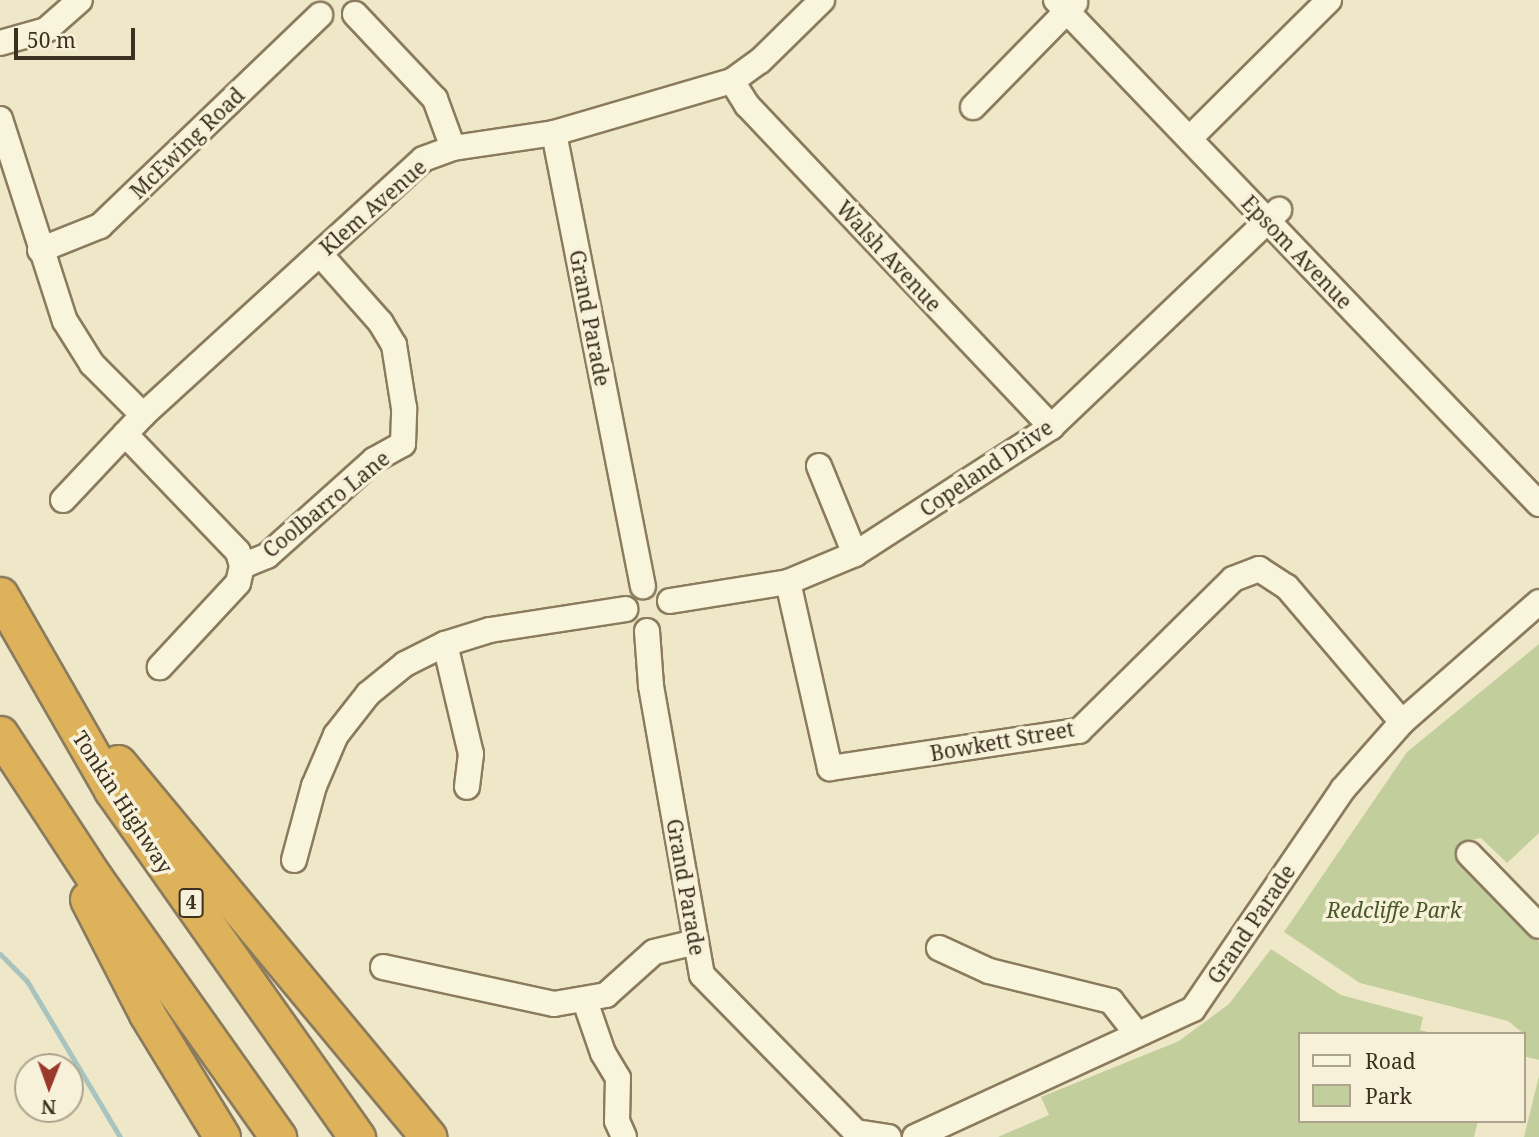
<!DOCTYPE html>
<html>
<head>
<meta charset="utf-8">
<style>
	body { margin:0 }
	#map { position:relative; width:1539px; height:1137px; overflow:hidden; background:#efe8c8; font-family:"Noto Serif",serif }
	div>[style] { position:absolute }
	.green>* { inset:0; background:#c2ce9b }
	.stream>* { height:5px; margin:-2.5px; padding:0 2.5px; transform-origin:2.5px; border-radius:2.5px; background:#a9c3be }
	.roads { filter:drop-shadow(2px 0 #8b7b5d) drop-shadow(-2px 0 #8b7b5d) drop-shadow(0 2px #8b7b5d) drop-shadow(0 -2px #8b7b5d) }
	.minor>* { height:24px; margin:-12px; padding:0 12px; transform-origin:12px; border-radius:12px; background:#f9f4dc }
	.highway>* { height:35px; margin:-17.5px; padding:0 17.5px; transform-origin:17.5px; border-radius:17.5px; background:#ddb25a }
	span { translate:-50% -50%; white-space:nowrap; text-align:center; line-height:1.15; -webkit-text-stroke:7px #f6f1d8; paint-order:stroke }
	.shield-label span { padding:2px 5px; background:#f6f1d8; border:2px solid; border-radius:5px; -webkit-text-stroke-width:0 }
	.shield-label { font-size:19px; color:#3c3120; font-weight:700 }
	.street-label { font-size:21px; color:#3c3120 }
	.park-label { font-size:21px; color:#465827; font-style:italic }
	.legend { position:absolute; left:1298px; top:1032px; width:228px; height:91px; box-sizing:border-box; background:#f6f1d8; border:2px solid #aca48e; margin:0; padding:9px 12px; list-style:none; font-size:21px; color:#3c3120 }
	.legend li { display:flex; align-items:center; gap:14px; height:35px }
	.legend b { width:35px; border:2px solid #aca48e }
	.north { position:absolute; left:14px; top:1053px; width:70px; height:70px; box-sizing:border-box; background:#f6f1d8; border:2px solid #aca48e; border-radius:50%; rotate:181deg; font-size:19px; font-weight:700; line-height:28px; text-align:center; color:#3c3120 }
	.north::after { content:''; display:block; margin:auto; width:24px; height:32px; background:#9b382c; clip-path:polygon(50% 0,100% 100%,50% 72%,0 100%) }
	.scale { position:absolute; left:14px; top:28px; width:121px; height:32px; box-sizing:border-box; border:4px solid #3c3120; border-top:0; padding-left:9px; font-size:21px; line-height:24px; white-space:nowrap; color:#3c3120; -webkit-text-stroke:5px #f6f1d8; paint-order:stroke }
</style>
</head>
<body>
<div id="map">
	<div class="green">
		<i style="clip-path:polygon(1539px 644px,1539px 833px,1507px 863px,1481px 838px,1461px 842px,1458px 862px,1539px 942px,1539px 1060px,1523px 1056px,1524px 1034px,1508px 1021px,1360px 983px,1284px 932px,1407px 752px)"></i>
		<i style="clip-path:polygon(1271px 949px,1341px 995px,1423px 1017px,1420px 1030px,1436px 1034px,1299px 1034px,1299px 1121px,1478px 1121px,1474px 1137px,998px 1137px,1049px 1115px,1041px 1097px,1179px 1041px,1229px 1004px)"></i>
		<i style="clip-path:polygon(1539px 1076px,1539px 1137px,1524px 1137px)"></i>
	</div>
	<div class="stream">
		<i style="left:0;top:954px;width:38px;rotate:45deg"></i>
		<i style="left:27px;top:981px;width:182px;rotate:59.2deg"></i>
	</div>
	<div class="roads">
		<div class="minor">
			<i style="left:1056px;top:0;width:698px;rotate:46.22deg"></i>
			<i style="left:355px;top:14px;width:117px;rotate:46.7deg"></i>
			<i style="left:435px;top:99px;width:52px;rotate:69.8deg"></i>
			<i style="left:0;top:43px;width:48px;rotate:-15.8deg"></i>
			<i style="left:46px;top:30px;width:45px;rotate:-41.4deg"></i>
			<i style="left:732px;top:81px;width:28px;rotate:58deg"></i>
			<i style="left:747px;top:105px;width:443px;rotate:46.6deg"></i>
			<i style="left:973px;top:107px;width:146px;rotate:-45.6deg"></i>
			<i style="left:0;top:119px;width:212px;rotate:72.2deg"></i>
			<i style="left:65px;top:321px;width:51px;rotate:57.9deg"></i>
			<i style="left:92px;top:364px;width:72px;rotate:45deg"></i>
			<i style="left:554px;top:133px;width:462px;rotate:78.9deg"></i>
			<i style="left:1190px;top:138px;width:196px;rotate:-44.8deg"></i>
			<i style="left:40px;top:250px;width:65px;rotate:-21.8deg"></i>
			<i style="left:100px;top:226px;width:305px;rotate:-43.8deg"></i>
			<i style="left:125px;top:434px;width:163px;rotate:46.2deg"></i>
			<i style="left:238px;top:552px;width:15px;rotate:74deg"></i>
			<i style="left:242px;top:566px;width:17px;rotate:103deg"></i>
			<i style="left:238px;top:583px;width:115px;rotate:132.9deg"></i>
			<i style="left:819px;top:466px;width:95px;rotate:67.8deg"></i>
			<i style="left:63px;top:500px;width:117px;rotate:-46.7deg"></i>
			<i style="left:143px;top:415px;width:379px;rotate:-42.4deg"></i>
			<i style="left:423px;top:159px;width:32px;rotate:-20deg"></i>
			<i style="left:453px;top:148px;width:102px;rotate:-8.4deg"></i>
			<i style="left:554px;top:133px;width:185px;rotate:-16.3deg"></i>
			<i style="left:732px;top:81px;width:34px;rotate:-36deg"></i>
			<i style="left:760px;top:61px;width:87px;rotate:-44.5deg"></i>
			<i style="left:242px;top:566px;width:27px;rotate:-22deg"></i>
			<i style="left:267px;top:556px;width:144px;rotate:-41.9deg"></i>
			<i style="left:374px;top:460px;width:33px;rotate:-29deg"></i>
			<i style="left:403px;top:444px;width:36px;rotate:-88deg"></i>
			<i style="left:404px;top:408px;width:64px;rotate:-99deg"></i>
			<i style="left:394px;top:345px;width:26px;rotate:-121deg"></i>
			<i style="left:381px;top:323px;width:92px;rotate:-131.5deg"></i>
			<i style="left:788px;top:582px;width:191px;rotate:77.3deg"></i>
			<i style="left:830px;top:768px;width:252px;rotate:-8.5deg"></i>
			<i style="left:1079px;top:731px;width:216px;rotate:-44.6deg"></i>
			<i style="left:1233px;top:579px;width:28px;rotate:-21deg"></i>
			<i style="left:1259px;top:569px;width:33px;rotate:33deg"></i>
			<i style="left:1287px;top:587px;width:177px;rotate:49.6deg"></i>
			<i style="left:670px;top:601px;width:120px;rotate:-9.1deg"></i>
			<i style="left:788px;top:582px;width:73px;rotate:-22.7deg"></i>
			<i style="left:855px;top:554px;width:234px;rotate:-32.9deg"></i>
			<i style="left:1051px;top:427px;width:315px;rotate:-43.6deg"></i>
			<i style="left:647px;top:631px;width:55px;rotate:85.8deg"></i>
			<i style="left:651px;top:686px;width:293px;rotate:80deg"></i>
			<i style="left:702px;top:975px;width:220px;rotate:45.6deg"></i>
			<i style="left:856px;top:1132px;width:33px;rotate:9deg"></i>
			<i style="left:445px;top:644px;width:113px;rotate:76.7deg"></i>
			<i style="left:471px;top:754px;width:33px;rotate:97deg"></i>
			<i style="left:1469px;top:854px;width:100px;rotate:45.8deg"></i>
			<i style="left:294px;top:860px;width:77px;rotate:-74.9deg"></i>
			<i style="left:314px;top:786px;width:56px;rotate:-66.7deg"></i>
			<i style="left:336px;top:735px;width:52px;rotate:-52deg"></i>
			<i style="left:368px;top:694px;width:48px;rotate:-39deg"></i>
			<i style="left:405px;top:664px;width:45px;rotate:-26.6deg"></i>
			<i style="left:445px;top:644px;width:47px;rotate:-17.3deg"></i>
			<i style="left:490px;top:630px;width:137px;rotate:-8.8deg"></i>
			<i style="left:939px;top:948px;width:55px;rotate:24.7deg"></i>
			<i style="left:989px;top:971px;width:126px;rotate:13.8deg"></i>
			<i style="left:1111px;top:1001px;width:42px;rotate:51.8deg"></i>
			<i style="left:383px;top:967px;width:175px;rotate:12.2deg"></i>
			<i style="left:554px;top:1004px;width:53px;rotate:-9.8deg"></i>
			<i style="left:606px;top:995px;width:64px;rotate:-41.9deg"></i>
			<i style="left:654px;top:952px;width:43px;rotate:-13.4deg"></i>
			<i style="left:585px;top:1001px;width:55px;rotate:70.9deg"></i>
			<i style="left:603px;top:1053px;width:29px;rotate:59deg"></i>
			<i style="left:618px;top:1078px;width:43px;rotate:91.3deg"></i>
			<i style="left:617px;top:1121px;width:17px;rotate:66deg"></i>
			<i style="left:915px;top:1137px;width:306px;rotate:-24.7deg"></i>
			<i style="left:1193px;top:1009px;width:266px;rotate:-55.7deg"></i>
			<i style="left:1343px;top:789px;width:89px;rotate:-48.6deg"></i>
			<i style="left:1402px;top:722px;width:182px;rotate:-41.2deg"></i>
		</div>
		<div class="highway">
			<i style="left:0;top:595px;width:225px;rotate:60.1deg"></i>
			<i style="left:112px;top:790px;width:425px;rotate:54.8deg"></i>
			<i style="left:0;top:734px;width:171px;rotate:56.7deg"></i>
			<i style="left:94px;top:877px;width:319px;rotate:54.7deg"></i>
			<i style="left:118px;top:763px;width:486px;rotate:50.3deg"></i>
			<i style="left:88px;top:899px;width:129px;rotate:62.8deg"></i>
			<i style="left:147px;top:1014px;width:144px;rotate:58.6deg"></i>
		</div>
	</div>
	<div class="shield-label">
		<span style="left:191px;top:903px">4</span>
	</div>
	<div class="street-label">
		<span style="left:187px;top:143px;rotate:-44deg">McEwing Road</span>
		<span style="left:373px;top:207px;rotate:-41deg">Klem Avenue</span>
		<span style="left:1297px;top:252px;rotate:46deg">Epsom Avenue</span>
		<span style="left:889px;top:256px;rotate:47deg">Walsh Avenue</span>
		<span style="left:590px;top:318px;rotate:79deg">Grand Parade</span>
		<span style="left:986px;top:468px;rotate:-34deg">Copeland Drive</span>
		<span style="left:326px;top:504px;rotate:-39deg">Coolbarro Lane</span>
		<span style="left:1002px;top:741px;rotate:-10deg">Bowkett Street</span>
		<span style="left:123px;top:802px;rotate:57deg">Tonkin Highway</span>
		<span style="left:686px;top:887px;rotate:80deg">Grand Parade</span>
		<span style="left:1251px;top:924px;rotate:-56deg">Grand Parade</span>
	</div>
	<div class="park-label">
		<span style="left:1394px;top:910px">Redcliffe Park</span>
	</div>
	<ul class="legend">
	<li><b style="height:9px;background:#f9f4dc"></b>Road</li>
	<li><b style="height:19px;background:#c2ce9b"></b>Park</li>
	</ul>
	<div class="north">N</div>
	<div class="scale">50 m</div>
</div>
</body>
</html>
